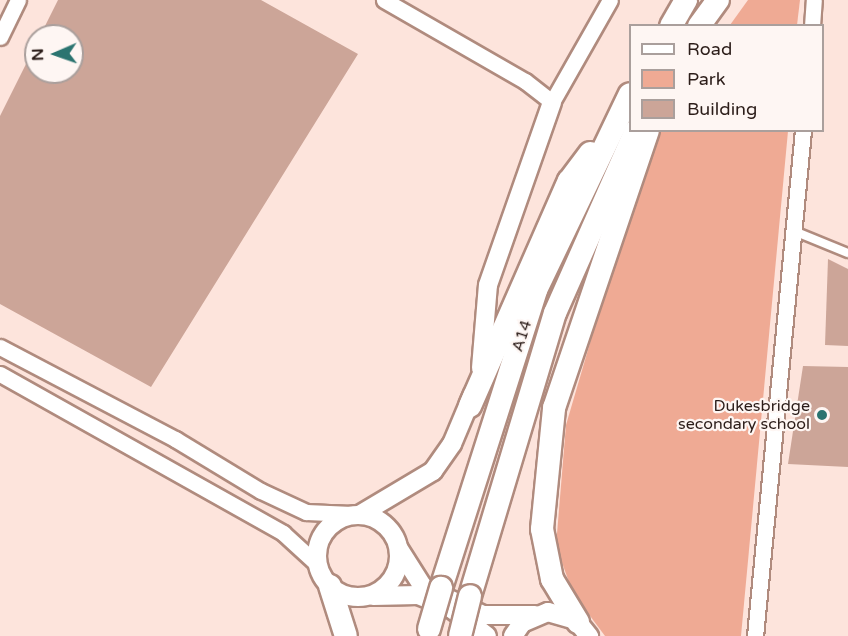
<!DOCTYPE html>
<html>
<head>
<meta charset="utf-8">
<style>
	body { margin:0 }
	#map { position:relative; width:848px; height:636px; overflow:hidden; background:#fde4dc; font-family:"Varela Round",sans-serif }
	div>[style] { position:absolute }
	.green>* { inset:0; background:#efaa94 }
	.building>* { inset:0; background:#cca598 }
	.roads { filter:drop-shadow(2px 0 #b08b7e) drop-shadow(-2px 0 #b08b7e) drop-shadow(0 2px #b08b7e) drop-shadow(0 -2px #b08b7e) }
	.service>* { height:8px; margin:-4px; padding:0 4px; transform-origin:4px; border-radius:4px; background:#fff }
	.minor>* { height:15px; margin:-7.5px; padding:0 7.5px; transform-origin:7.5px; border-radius:7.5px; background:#fff }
	.tertiary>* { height:18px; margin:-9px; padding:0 9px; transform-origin:9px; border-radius:9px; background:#fff }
	.tertiary>.ring { margin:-9px; padding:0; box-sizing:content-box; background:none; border:18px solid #fff; border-radius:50% }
	.primary>* { height:22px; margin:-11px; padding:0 11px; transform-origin:11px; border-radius:11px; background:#fff }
	.bridges { filter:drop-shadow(2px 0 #b08b7e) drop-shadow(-2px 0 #b08b7e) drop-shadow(0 2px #b08b7e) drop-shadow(0 -2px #b08b7e) }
	.primary-bridge>* { height:22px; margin:-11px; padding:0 11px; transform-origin:11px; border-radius:11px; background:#fff }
	.dots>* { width:16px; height:16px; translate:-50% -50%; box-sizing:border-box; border:3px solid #fef6f3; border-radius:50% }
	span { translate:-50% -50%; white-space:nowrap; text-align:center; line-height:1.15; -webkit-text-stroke:4.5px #fef6f3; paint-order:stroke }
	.street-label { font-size:16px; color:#2c1d19 }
	.poi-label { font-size:16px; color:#2c1d19 }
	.right { translate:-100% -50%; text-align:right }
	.legend { position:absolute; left:629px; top:24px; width:195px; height:108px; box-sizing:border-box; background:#fef6f3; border:2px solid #aa9f9c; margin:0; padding:8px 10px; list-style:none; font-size:18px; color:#2c1d19 }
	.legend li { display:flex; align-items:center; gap:12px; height:30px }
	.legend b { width:30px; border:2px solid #aa9f9c }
	.north { position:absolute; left:24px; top:24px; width:60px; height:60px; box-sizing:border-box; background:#fef6f3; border:2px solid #aa9f9c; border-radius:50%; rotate:268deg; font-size:16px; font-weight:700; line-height:24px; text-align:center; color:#2c1d19 }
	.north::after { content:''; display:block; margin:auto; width:21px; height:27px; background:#2b7470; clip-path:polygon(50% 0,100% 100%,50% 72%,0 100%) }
</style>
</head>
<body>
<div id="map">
	<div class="green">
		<i style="clip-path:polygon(748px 0,800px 0,797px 25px,730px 25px)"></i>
		<i style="clip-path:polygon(660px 131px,788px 131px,741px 636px,605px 636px,573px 593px,556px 546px,566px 425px,624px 227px)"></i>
	</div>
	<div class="building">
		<i style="clip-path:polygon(58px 0,261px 0,358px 54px,151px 387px,0 304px,0 116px,36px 44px,36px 72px,72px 72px,72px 36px,40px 36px)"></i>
		<i style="clip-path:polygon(828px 259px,848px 269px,848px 346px,825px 345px)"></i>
		<i style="clip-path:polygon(803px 366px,848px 367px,848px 467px,788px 464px)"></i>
	</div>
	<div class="roads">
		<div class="service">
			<i style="left:794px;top:231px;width:58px;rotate:22.2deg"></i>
		</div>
		<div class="minor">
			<i style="left:384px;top:0;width:163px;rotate:29.9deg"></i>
			<i style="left:525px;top:81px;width:34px;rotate:38deg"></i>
			<i style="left:552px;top:102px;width:117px;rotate:-60.4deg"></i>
			<i style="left:812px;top:26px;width:26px;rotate:-86deg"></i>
			<i style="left:0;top:37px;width:41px;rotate:-64.1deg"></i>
			<i style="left:0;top:347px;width:198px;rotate:27.7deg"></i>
			<i style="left:175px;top:439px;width:100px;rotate:31.2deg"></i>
			<i style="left:261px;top:491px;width:50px;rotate:25deg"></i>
			<i style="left:306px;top:512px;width:46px;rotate:2.5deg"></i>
			<i style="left:0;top:374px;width:325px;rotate:29.3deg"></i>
			<i style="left:283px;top:533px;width:47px;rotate:42.4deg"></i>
			<i style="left:755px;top:636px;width:508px;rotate:-84.58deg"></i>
		</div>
		<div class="tertiary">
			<i style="left:481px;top:368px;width:83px;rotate:-85.2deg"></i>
			<i style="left:488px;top:285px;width:194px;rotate:-70.7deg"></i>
			<i style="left:361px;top:514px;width:84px;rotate:-30.8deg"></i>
			<i style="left:433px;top:471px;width:33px;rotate:-55deg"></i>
			<i style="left:452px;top:444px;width:54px;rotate:-67.2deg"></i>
			<i class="ring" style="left:317px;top:515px;width:64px;height:64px"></i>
			<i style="left:399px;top:549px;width:45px;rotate:57.7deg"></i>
			<i style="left:423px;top:587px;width:66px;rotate:25deg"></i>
			<i style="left:483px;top:615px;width:52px"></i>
			<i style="left:373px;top:596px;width:45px;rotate:-1.3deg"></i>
			<i style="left:418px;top:595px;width:37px;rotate:22deg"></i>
			<i style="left:452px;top:609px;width:44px;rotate:37.6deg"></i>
			<i style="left:513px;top:636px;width:16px;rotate:-55deg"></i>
			<i style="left:522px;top:623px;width:28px;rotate:-23deg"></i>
			<i style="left:548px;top:612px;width:29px;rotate:16deg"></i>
			<i style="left:576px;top:620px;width:21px;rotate:51deg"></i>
		</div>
		<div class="primary">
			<i style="left:671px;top:26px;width:30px;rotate:-60deg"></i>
			<i style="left:699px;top:26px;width:32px;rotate:-54deg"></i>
			<i style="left:470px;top:406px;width:246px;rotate:-66.3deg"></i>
			<i style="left:569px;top:181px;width:35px;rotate:-53deg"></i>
			<i style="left:330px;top:586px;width:52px;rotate:72.3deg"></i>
			<i style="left:441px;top:588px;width:313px;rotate:-72.3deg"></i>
			<i style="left:536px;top:290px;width:217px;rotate:-64.4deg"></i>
			<i style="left:470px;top:596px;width:295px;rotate:-73.3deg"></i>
			<i style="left:555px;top:313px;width:200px;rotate:-66.1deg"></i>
			<i style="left:578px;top:622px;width:50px;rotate:-121.2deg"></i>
			<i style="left:552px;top:579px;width:51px;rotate:-101.3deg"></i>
			<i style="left:542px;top:529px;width:122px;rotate:-84.3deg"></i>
			<i style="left:554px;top:408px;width:293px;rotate:-71.3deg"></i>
		</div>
	</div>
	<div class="bridges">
		<div class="primary-bridge">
			<i style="left:429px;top:629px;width:43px;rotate:-73.7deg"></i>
			<i style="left:460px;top:636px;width:41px;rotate:-76deg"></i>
		</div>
	</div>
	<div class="dots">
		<i style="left:822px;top:415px;background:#2b7470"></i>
	</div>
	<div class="street-label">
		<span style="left:522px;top:336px;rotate:-72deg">A14</span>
	</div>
	<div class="poi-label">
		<span class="right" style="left:810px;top:415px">Dukesbridge<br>secondary school</span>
	</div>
	<ul class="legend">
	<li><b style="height:8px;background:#fff"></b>Road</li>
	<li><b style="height:16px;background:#efaa94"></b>Park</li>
	<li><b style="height:16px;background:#cca598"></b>Building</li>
	</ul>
	<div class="north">N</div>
</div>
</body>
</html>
